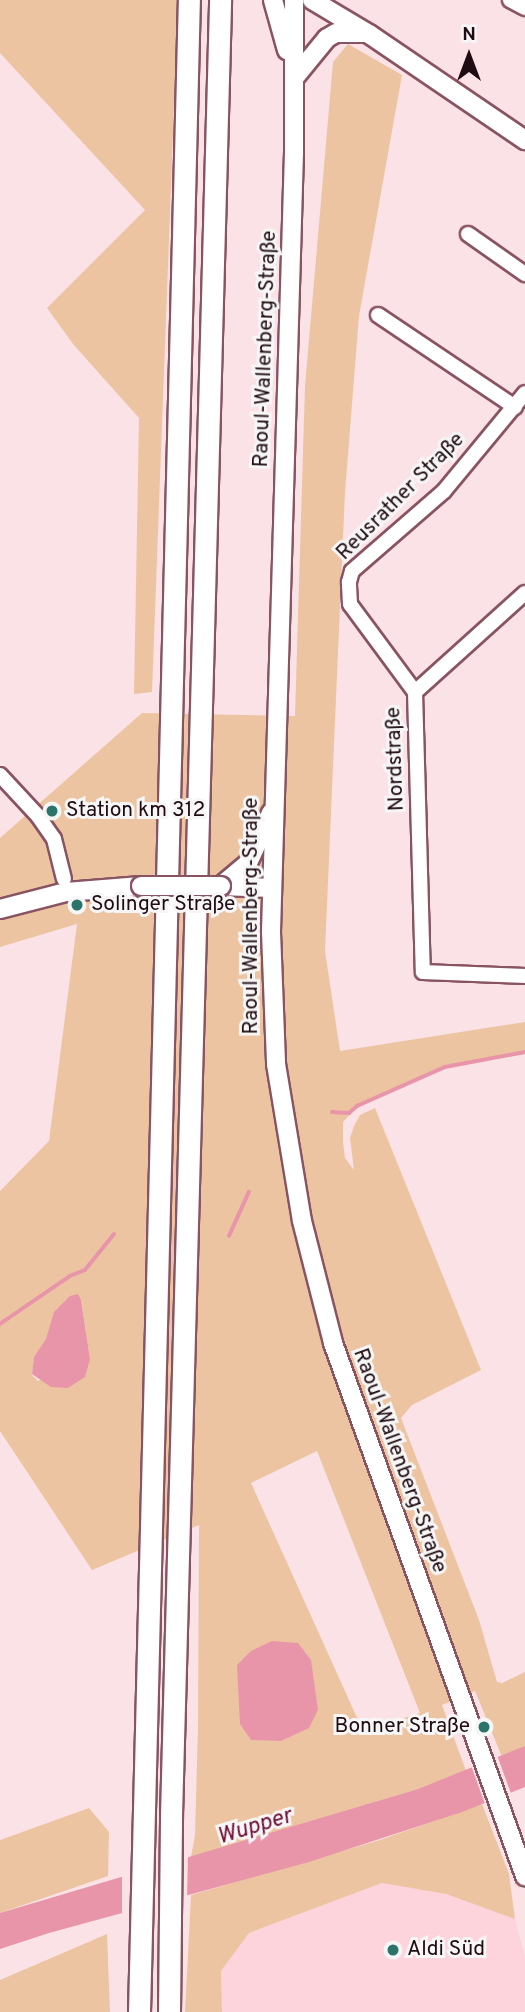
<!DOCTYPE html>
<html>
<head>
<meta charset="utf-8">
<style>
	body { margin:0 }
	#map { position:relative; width:525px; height:2012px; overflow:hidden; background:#fbe2e7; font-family:Overpass,sans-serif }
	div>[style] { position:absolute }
	.built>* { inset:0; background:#fdd3dc }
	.green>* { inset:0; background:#ecc4a1 }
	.water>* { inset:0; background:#e895aa }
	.pier>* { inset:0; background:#fbe2e7; transform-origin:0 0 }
	.stream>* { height:3.5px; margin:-1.75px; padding:0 1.75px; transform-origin:1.75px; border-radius:1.75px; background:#e895aa }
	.roads { filter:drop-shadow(2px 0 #895462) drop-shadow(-2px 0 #895462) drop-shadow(0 2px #895462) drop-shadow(0 -2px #895462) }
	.minor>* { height:14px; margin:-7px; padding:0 7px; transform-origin:7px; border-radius:7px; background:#fff }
	.major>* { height:18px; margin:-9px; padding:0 9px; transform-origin:9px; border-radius:9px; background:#fff }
	.highway>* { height:21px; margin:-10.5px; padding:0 10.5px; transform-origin:10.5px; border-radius:10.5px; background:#fff }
	.bridges { filter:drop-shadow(2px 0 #895462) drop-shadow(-2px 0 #895462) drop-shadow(0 2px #895462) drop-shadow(0 -2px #895462) }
	.major-bridge>* { height:18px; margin:-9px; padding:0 9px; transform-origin:9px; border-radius:9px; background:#fff }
	.dots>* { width:19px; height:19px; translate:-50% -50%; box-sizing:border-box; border:4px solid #f6f6f6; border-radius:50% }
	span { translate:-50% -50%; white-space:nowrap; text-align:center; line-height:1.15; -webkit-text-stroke:6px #f6f6f6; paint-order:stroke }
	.street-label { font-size:21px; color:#1f0b11 }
	.poi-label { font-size:21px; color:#1f0b11 }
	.left { translate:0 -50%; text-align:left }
	.right { translate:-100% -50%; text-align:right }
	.water-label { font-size:23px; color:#700e36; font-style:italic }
	.north { position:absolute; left:434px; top:21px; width:70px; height:70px; -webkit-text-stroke:5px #f6f6f6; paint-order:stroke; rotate:0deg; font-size:19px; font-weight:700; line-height:28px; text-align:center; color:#1f0b11 }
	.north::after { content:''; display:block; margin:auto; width:24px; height:32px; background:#1f0b11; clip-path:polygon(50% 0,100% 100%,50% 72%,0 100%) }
</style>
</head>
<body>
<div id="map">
	<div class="built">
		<i style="clip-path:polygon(382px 1883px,446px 1894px,515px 1919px,525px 1957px,525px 2012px,222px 2012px,221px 1971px,249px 1933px)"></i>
	</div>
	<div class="green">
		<i style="clip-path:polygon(0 0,178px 0,152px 692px,134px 694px,139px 418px,73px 344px,47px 308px,145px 210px,0 53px)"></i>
		<i style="clip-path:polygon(evenodd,348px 44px,402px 75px,359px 316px,345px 492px,325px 951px,340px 1051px,525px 1022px,525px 1054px,441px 1068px,356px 1108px,343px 1122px,343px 1142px,345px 1158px,354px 1170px,350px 1138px,354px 1126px,360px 1115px,375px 1108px,481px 1370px,412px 1405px,401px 1418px,479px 1620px,497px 1682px,502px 1683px,525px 1672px,525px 1746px,502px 1757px,475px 1691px,442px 1705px,466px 1771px,418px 1789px,191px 1857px,195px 1835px,198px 1726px,199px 1525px,92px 1570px,0 1431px,0 1191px,49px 1141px,77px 924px,0 947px,0 838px,142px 713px,295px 716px,305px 386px,333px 62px,348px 44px,81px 1300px,90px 1359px,38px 1381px,32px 1375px,34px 1357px,81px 1300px,348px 44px,317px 1451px,420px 1713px,363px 1731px,251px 1483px,317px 1451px)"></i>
		<i style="clip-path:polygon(482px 1804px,509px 1874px,515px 1919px,446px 1894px,382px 1883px,249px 1933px,221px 1971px,222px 2012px,185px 2012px,191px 1895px,380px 1840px)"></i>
		<i style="clip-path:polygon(89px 1808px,109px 1832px,108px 1876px,0 1913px,0 1840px)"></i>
		<i style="clip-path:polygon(107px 1934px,110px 2012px,0 2012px,0 1980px)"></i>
	</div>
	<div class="water">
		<i style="clip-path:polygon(78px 1294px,81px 1300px,90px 1359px,85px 1377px,68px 1388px,51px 1387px,32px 1374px,34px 1357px,46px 1339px,54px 1312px,70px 1296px)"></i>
		<i style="clip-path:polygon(272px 1641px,298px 1643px,311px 1660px,318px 1710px,309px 1728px,281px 1741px,251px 1740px,240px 1724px,237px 1665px,251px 1651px)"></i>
		<i style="clip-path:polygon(525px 1746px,525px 1787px,462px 1812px,309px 1862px,49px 1933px,0 1949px,0 1913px,418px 1789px)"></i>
	</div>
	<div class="pier">
		<i style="left:497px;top:1755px;width:44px;height:28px;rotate:70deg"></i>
		<i style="clip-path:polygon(188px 1854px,187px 1900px,122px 1917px,122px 1874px)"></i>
	</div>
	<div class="stream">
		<i style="left:332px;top:1112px;width:17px;rotate:3deg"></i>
		<i style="left:349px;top:1113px;width:11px;rotate:-41deg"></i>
		<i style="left:357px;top:1106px;width:96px;rotate:-23.9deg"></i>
		<i style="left:445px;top:1067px;width:81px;rotate:-10.6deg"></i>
		<i style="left:229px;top:1236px;width:48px;rotate:-65.6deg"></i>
		<i style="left:0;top:1324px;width:85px;rotate:-34.4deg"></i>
		<i style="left:70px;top:1276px;width:16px;rotate:-22deg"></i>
		<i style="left:85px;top:1270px;width:46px;rotate:-51.1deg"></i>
	</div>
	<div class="roads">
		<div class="minor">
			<i style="left:510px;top:0;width:17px;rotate:28deg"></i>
			<i style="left:468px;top:234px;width:70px;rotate:35.1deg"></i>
			<i style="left:378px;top:315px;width:165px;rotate:33.9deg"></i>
			<i style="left:525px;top:593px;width:148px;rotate:138deg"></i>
			<i style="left:415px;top:692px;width:280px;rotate:88.4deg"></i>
			<i style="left:423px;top:972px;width:102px;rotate:2.2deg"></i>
			<i style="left:415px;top:692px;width:109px;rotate:-126.5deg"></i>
			<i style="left:350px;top:604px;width:22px;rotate:-93deg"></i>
			<i style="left:349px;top:582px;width:11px;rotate:-75deg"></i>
			<i style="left:352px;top:571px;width:122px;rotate:-41deg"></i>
			<i style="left:444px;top:491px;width:127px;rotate:-50.4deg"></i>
			<i style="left:0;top:775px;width:56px;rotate:47.2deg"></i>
			<i style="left:38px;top:816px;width:28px;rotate:55deg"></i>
			<i style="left:54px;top:839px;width:41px;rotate:76deg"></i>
		</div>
		<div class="major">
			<i style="left:273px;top:0;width:52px;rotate:74.4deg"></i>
			<i style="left:294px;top:0;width:152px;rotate:90deg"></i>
			<i style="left:294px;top:152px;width:780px;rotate:91.69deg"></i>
			<i style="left:271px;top:932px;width:132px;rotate:87.8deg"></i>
			<i style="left:276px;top:1064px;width:159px;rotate:80.6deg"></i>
			<i style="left:302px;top:1221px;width:126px;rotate:75.7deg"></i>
			<i style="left:333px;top:1343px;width:567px;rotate:70.19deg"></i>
			<i style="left:312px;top:0;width:66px;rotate:30.8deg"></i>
			<i style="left:369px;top:34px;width:189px;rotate:34.2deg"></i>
			<i style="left:295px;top:77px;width:50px;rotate:-50.6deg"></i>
			<i style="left:327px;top:38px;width:10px;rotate:-29deg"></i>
			<i style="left:336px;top:33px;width:29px"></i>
			<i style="left:221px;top:886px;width:35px;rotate:-40deg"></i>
			<i style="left:248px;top:863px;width:55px;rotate:-65.3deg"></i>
			<i style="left:221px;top:886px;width:51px;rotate:2.2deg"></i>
			<i style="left:0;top:909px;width:68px;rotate:-14.4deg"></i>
			<i style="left:66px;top:892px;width:75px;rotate:-4.6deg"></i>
		</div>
		<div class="highway">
			<i style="left:139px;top:2012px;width:2013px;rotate:-88.58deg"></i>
			<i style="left:169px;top:2012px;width:197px;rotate:-89.4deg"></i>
			<i style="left:171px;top:1815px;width:1816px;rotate:-88.45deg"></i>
		</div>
	</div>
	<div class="bridges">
		<div class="major-bridge">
			<i style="left:141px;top:886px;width:80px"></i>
		</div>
	</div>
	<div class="dots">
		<i style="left:52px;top:811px;background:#2c736a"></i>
		<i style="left:77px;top:905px;background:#2c736a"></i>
		<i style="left:484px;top:1727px;background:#2c736a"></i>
		<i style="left:393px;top:1950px;background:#2c736a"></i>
	</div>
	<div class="street-label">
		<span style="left:266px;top:349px;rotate:-88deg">Raoul-Wallenberg-Straße</span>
		<span style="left:401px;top:497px;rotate:-45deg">Reusrather Straße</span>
		<span style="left:396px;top:759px;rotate:-92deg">Nordstraße</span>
		<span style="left:252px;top:916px;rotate:-90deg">Raoul-Wallenberg-Straße</span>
		<span style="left:399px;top:1461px;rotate:70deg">Raoul-Wallenberg-Straße</span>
	</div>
	<div class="poi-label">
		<span class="left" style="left:66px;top:811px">Station km 312</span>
		<span class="left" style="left:91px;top:905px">Solinger Straße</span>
		<span class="right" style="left:470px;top:1727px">Bonner Straße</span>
		<span class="left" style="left:407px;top:1950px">Aldi Süd</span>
	</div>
	<div class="water-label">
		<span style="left:255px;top:1828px;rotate:-17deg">Wupper</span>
	</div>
	<div class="north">N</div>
</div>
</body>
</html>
